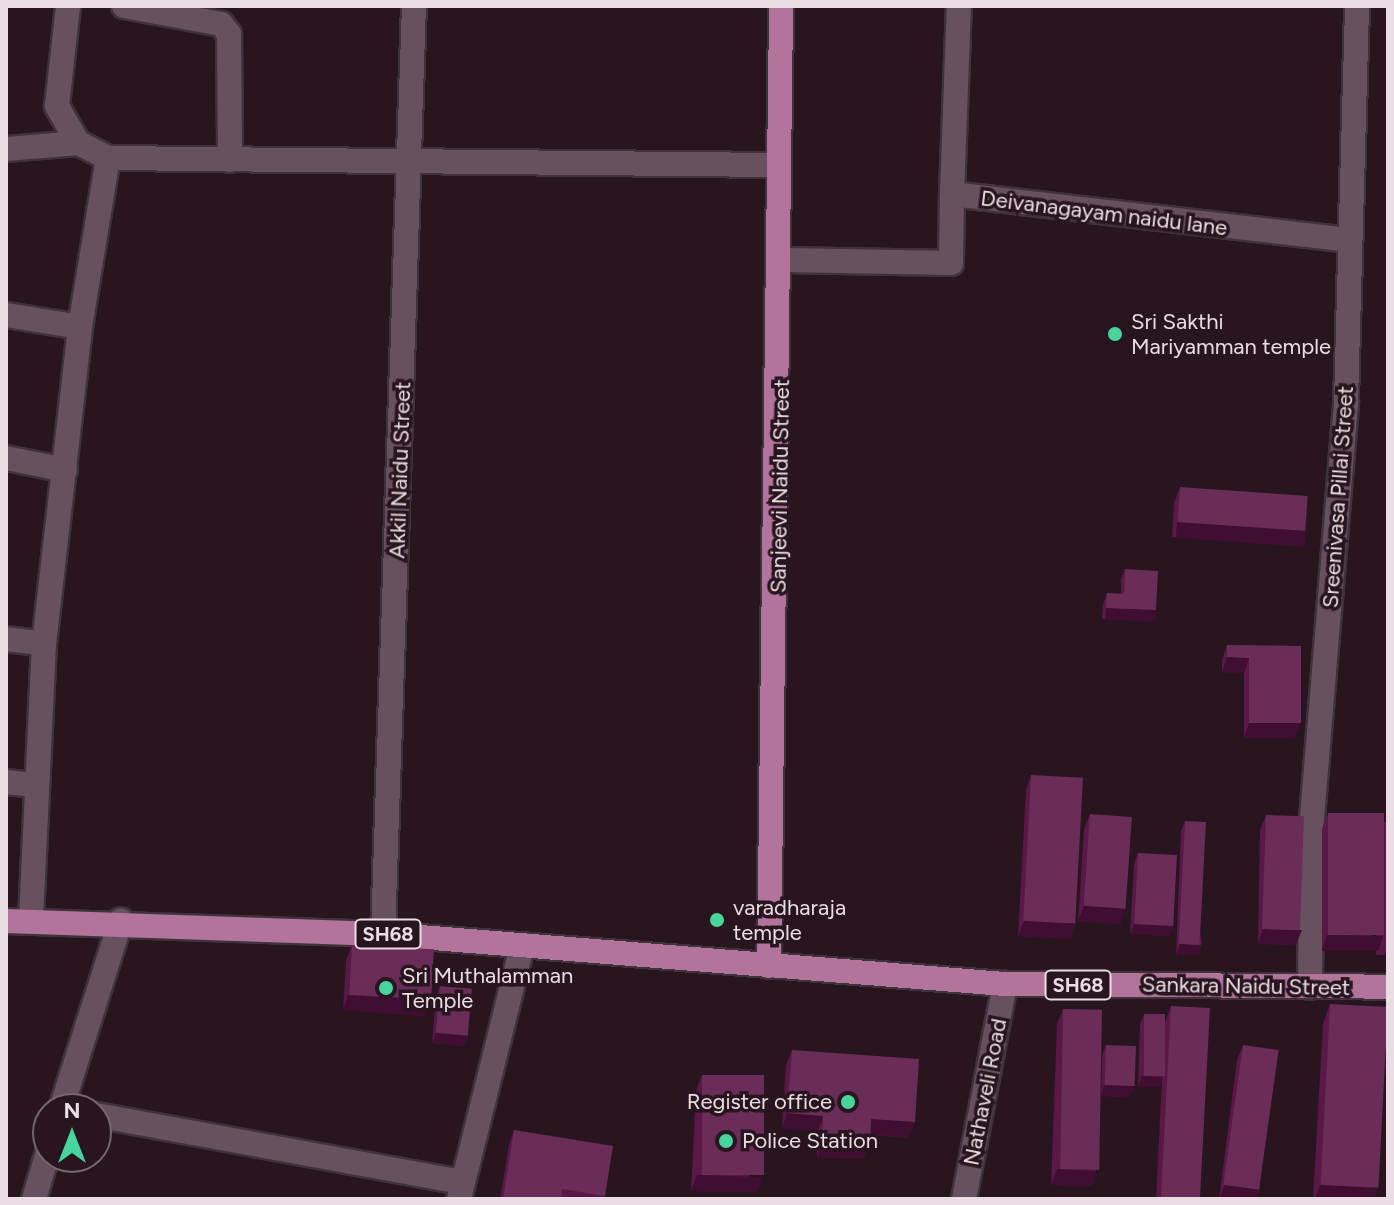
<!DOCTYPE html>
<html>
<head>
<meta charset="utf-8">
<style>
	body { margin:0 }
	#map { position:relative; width:1394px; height:1205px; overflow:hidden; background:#281520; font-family:Figtree,sans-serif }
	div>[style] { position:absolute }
	.roads { filter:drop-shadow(2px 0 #40323a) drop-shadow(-2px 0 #40323a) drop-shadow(0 2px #40323a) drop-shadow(0 -2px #40323a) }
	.minor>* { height:24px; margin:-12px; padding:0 12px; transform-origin:12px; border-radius:12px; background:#68515e }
	.major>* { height:24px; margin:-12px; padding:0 12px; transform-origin:12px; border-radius:12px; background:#b2749a }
	.wall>* { inset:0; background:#591846; transform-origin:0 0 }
	.shaded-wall>* { inset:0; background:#3f0e30; transform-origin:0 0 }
	.building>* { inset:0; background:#692d57; transform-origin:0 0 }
	.dots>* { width:22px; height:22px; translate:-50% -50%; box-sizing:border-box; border:4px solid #281520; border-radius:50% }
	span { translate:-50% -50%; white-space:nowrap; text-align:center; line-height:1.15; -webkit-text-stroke:7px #281520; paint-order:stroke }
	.shield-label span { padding:2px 6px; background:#281520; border:2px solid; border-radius:6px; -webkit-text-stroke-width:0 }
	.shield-label { font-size:20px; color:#eadde4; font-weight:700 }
	.street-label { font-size:22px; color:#eadde4 }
	.poi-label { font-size:22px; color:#eadde4 }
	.left { translate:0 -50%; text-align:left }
	.right { translate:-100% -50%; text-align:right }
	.frame { position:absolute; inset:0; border:8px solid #eadde4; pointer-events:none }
	.north { position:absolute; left:32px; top:1093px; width:80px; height:80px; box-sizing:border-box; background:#281520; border:2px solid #76656e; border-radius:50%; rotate:0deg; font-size:22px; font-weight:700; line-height:32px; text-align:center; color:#eadde4 }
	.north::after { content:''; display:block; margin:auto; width:28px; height:36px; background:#48d49d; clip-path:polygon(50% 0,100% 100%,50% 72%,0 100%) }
</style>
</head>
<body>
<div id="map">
	<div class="roads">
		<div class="minor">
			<i style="left:124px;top:6px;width:99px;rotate:10.5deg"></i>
			<i style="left:221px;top:24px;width:13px;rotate:51deg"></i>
			<i style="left:229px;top:34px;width:126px;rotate:89.5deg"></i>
			<i style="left:6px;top:149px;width:72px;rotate:-4.8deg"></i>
			<i style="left:108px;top:158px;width:671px;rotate:0.6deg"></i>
			<i style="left:952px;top:194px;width:188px;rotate:-87.9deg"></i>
			<i style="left:783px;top:260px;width:168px;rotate:1deg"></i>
			<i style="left:951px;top:263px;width:69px;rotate:-89.2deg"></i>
			<i style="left:952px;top:194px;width:399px;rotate:6.6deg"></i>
			<i style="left:6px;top:315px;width:75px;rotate:9.2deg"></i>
			<i style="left:6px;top:458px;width:60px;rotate:11.5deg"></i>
			<i style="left:6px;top:639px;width:38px;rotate:7deg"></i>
			<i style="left:6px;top:782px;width:27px;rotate:6deg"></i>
			<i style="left:31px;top:919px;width:275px;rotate:-87.3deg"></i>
			<i style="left:44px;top:644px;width:319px;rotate:-83.5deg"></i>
			<i style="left:80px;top:327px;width:171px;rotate:-80.6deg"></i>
			<i style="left:108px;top:158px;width:34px;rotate:-153deg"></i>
			<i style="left:78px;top:143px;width:43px;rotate:-119.6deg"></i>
			<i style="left:57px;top:106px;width:101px;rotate:-83.7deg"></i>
			<i style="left:383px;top:934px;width:929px;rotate:-88.09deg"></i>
			<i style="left:1310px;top:987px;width:157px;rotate:-89.6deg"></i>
			<i style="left:1311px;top:830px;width:430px;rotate:-85.3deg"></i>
			<i style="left:1346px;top:401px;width:395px;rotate:-88.4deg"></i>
			<i style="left:61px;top:1109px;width:198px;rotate:-72.4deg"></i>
			<i style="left:96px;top:1115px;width:371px;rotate:10.4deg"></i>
			<i style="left:34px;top:1199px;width:49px;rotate:-73.4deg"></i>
			<i style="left:459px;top:1199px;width:260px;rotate:-76deg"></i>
			<i style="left:964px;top:1199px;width:219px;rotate:-79.2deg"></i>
		</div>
		<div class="major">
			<i style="left:6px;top:921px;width:377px;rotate:2deg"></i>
			<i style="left:383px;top:934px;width:624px;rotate:4.6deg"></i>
			<i style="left:1005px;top:984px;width:383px;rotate:0.4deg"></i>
			<i style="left:769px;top:966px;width:960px;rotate:-89.28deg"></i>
		</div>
	</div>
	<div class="wall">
		<i style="clip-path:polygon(1180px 487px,1306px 530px,1301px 546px,1172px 537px,1174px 503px)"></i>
		<i style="clip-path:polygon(1125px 569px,1156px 610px,1153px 621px,1102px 619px,1103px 604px,1107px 593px,1121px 594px,1121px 579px)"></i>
		<i style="clip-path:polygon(1227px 645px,1301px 646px,1295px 738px,1244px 738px,1244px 673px,1222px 673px,1222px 660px)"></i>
		<i style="clip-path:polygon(1031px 775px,1071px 939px,1018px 936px,1026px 790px)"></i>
		<i style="clip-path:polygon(1328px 813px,1378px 951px,1322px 951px,1322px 829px)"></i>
		<i style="clip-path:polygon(1090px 814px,1126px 908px,1120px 924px,1078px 921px,1084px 829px)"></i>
		<i style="clip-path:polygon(1266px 815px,1296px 945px,1258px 944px,1260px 830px)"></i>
		<i style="clip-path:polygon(1185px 821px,1202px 945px,1198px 955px,1176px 955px,1181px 831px)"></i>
		<i style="left:1388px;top:822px;width:133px;height:12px;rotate:90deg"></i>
		<i style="clip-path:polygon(1138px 853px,1170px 936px,1130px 934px,1134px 864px)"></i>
		<i style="clip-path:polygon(352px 945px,425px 1016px,343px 1010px,346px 960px)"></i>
		<i style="clip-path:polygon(440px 986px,468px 1036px,464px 1046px,432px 1043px,436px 997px)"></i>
		<i style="clip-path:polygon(1330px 1004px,1374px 1199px,1313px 1199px,1323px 1024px)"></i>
		<i style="clip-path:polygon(1171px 1006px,1200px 1199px,1156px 1199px,1162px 1079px,1159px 1087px,1138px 1087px,1140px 1024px,1144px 1014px,1165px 1022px)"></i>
		<i style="clip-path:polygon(1063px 1009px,1096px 1171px,1091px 1186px,1051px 1185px,1057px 1024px)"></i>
		<i style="clip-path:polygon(1106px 1045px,1134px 1086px,1130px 1097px,1101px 1096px,1102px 1056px)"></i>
		<i style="clip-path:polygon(1243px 1045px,1260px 1189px,1257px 1199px,1219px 1199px,1237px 1060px)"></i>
		<i style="clip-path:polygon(792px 1050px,909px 1138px,870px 1135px,864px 1159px,817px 1157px,818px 1131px,782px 1128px,786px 1065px)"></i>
		<i style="clip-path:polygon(702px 1075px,757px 1192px,691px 1191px,696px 1091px)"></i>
		<i style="clip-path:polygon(514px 1130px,605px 1196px,604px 1199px,500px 1199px,509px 1145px)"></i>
	</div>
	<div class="shaded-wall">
		<i style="left:1177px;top:522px;width:129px;height:16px;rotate:4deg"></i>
		<i style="left:1106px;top:608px;width:50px;height:12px;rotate:2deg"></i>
		<i style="clip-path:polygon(1227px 657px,1249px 658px,1244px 673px,1222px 673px)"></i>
		<i style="clip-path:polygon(1249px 723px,1301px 723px,1295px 738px,1244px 738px)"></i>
		<i style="clip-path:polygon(1084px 906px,1126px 908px,1120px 924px,1078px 921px)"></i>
		<i style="clip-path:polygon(1024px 921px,1076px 924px,1071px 939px,1018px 936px)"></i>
		<i style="clip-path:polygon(1134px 924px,1174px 926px,1170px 936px,1130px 934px)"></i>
		<i style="clip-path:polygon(1263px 929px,1302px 930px,1296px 945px,1258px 944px)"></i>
		<i style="clip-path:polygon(1327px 935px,1383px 936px,1378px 951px,1322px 951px)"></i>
		<i style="clip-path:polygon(1180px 944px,1202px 945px,1198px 955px,1176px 955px)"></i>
		<i style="clip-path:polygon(1388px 945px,1388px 955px,1384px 955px)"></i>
		<i style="clip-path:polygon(348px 995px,431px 1000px,425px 1016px,343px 1010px)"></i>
		<i style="clip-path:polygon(436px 1033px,468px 1036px,464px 1046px,432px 1043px)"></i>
		<i style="clip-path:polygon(1142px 1076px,1163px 1077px,1159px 1087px,1138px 1087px)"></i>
		<i style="clip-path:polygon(1104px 1085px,1134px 1086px,1130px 1097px,1101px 1096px)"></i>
		<i style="clip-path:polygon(787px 1113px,823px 1116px,818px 1131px,782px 1128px)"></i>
		<i style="clip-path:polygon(871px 1119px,915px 1122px,909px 1138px,866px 1134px)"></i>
		<i style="clip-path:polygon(822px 1142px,870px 1144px,864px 1159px,817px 1157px)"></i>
		<i style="clip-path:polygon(1057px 1169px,1096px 1171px,1091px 1186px,1051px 1185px)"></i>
		<i style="clip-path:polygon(697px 1175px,763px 1177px,757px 1192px,691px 1191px)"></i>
		<i style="clip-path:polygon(1225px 1185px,1260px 1189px,1257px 1199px,1219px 1199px)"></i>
		<i style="clip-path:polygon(1320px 1185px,1378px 1188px,1374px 1199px,1315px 1199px)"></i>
	</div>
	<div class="building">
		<i style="left:1180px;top:487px;width:128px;height:35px;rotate:4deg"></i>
		<i style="clip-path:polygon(1125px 569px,1158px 571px,1156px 610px,1106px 608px,1107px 593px,1124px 594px)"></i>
		<i style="clip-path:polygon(1227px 645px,1301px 646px,1301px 723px,1249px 723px,1249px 658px,1227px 657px)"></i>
		<i style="left:1031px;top:775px;width:52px;height:146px;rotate:3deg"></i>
		<i style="left:1328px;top:813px;width:56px;height:122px"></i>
		<i style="left:1090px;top:814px;width:42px;height:92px;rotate:4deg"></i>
		<i style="left:1266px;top:815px;width:38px;height:114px;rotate:2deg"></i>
		<i style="left:1185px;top:821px;width:21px;height:123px;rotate:3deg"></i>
		<i style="left:1138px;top:853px;width:39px;height:71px;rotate:3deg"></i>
		<i style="left:352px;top:945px;width:82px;height:50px;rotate:3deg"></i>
		<i style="left:440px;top:986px;width:32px;height:47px;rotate:5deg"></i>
		<i style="left:1330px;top:1004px;width:58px;height:181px;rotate:3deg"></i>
		<i style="left:1171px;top:1006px;width:39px;height:193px;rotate:3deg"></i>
		<i style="left:1063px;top:1009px;width:39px;height:160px;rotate:1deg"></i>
		<i style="left:1144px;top:1014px;width:21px;height:62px"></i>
		<i style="left:1106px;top:1045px;width:30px;height:40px;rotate:2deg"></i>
		<i style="left:1243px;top:1045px;width:36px;height:141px;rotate:8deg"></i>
		<i style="clip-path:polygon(792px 1050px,919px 1059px,915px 1122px,871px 1119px,870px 1144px,822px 1142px,823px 1116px,787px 1113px)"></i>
		<i style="left:702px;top:1075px;width:62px;height:100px"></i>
		<i style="clip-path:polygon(514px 1130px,613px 1146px,605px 1196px,562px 1189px,561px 1199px,503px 1199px)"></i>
	</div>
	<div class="dots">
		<i style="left:1115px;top:334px;background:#48d49d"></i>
		<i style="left:717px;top:920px;background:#48d49d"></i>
		<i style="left:386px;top:988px;background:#48d49d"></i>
		<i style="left:848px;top:1102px;background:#48d49d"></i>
		<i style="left:726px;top:1141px;background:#48d49d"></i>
	</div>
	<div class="shield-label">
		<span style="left:388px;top:934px">SH68</span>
		<span style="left:1078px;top:985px">SH68</span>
	</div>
	<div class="street-label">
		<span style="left:1104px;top:213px;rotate:7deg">Deivanagayam naidu lane</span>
		<span style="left:400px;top:470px;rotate:-88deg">Akkil Naidu Street</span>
		<span style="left:780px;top:486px;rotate:-89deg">Sanjeevi Naidu Street</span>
		<span style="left:1338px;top:497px;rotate:-86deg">Sreenivasa Pillai Street</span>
		<span style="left:1246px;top:986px;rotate:1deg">Sankara Naidu Street</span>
		<span style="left:985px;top:1092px;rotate:-79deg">Nathaveli Road</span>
	</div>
	<div class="poi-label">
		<span class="left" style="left:1131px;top:334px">Sri Sakthi<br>Mariyamman temple</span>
		<span class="left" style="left:733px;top:920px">varadharaja<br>temple</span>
		<span class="left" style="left:402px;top:988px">Sri Muthalamman<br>Temple</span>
		<span class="right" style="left:832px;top:1102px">Register office</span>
		<span class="left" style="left:742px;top:1141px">Police Station</span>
	</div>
	<div class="frame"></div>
	<div class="north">N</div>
</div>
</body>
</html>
